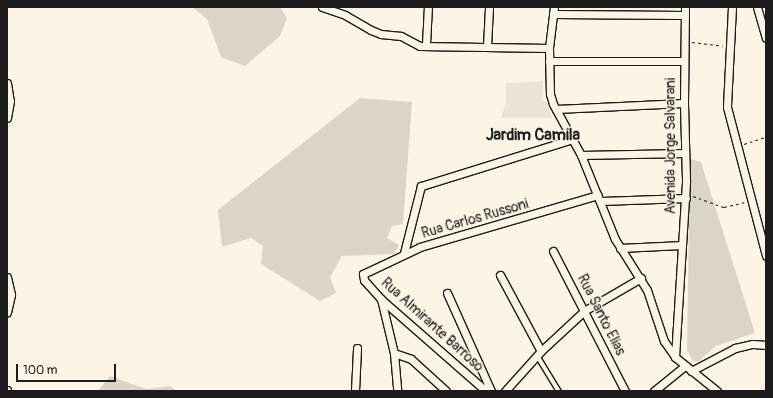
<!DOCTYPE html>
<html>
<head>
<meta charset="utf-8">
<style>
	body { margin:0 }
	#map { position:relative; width:773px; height:398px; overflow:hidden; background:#fcf5e5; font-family:Pangolin,sans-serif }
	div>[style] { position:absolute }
	.built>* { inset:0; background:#ebe5d6 }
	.green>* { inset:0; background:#dbd5c8 }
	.path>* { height:1px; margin-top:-0.5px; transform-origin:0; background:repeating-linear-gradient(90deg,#1c1c1c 0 3px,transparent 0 6px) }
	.roads { filter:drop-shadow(1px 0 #1c1c1c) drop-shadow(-1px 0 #1c1c1c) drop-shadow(0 1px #1c1c1c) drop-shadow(0 -1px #1c1c1c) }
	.service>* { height:3.5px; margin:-1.75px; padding:0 1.75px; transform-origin:1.75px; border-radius:1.75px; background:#fcf5e5 }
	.minor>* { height:7px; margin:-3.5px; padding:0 3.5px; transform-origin:3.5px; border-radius:3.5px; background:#fcf5e5 }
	span { translate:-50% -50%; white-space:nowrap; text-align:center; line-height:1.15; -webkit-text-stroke:3px #fcf5e5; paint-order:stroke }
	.street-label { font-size:14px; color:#1c1c1c }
	.quarter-label { font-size:16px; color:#1c1c1c; font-weight:700 }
	.frame { position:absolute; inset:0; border:8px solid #1c1c1c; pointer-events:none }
	.scale { position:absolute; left:16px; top:364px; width:100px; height:18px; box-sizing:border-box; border:2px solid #1c1c1c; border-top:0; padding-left:5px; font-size:12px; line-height:14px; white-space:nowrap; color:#1c1c1c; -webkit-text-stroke:3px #fcf5e5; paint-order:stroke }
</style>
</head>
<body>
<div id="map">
	<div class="built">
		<i style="clip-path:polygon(543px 81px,543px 102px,547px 101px,552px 118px,501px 118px,506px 103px,506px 83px)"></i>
	</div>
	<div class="green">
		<i style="clip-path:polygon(192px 7px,280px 7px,287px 18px,280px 36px,245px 66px,221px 57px,207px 19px)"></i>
		<i style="clip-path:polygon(360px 98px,412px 102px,403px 224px,392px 226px,387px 238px,399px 245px,394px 254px,342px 256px,330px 277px,336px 293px,320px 301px,261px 264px,263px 246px,251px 238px,222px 247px,218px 210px)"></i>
		<i style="clip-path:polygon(690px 159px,701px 162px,755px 333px,716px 346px,698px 362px,692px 360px,687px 350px)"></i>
		<i style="clip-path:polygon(110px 376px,146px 389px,170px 386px,177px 391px,98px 391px)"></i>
	</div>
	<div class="path">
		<i style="left:692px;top:42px;width:31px;rotate:7deg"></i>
		<i style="left:744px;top:144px;width:23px;rotate:-18deg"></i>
		<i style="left:693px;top:196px;width:33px;rotate:20deg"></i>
		<i style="left:724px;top:207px;width:22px;rotate:-13deg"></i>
	</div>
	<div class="roads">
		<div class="service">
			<i style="left:537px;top:355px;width:42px;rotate:58.6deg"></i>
		</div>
		<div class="minor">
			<i style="left:322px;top:7px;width:24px;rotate:19deg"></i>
			<i style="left:345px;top:15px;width:30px;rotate:30deg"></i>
			<i style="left:371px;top:30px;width:11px;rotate:22deg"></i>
			<i style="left:381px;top:34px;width:20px;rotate:6deg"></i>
			<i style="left:401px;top:36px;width:21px;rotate:28deg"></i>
			<i style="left:420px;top:46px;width:129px;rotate:0.9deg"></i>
			<i style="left:554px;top:7px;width:41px;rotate:97deg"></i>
			<i style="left:549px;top:48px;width:46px;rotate:88.8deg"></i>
			<i style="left:550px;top:94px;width:10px;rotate:73deg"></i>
			<i style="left:553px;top:104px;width:58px;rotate:61.2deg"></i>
			<i style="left:581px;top:155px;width:91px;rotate:68deg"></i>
			<i style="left:615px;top:239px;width:60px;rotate:57.9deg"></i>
			<i style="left:647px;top:290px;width:54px;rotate:71.6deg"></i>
			<i style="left:664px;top:341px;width:19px;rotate:55deg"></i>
			<i style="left:675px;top:357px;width:54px;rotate:39deg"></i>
			<i style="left:732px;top:7px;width:100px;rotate:92.9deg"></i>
			<i style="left:727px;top:107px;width:154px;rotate:75.3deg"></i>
			<i style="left:757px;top:7px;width:32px;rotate:74deg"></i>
			<i style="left:553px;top:14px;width:132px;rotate:0.4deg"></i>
			<i style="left:426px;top:44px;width:37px;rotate:-87deg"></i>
			<i style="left:487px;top:46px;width:39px;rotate:-87deg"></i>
			<i style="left:549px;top:61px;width:135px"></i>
			<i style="left:7px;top:83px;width:18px;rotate:81deg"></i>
			<i style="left:10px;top:101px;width:17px;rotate:100deg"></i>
			<i style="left:556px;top:109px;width:128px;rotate:-2.7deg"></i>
			<i style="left:581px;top:155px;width:104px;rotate:-1.1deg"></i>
			<i style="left:601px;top:201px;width:85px;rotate:-2deg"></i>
			<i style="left:620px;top:248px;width:62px;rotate:-2.8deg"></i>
			<i style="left:553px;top:251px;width:157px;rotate:62.8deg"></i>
			<i style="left:404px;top:253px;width:69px;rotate:-75.8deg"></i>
			<i style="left:421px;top:186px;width:159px;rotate:-17.2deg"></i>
			<i style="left:500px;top:275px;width:86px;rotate:61.7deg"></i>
			<i style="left:7px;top:277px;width:18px;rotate:77deg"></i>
			<i style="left:11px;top:295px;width:18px;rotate:103deg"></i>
			<i style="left:447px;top:293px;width:107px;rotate:65.8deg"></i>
			<i style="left:381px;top:299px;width:56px;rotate:76.5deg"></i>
			<i style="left:394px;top:353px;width:38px;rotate:85deg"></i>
			<i style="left:394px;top:353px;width:18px;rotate:19deg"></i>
			<i style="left:411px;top:359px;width:47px;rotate:42.4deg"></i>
			<i style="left:675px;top:357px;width:177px;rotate:-86.4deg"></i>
			<i style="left:686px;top:180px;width:77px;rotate:-91.5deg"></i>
			<i style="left:684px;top:103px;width:96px;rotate:-89.4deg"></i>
			<i style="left:691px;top:371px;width:50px;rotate:-27.6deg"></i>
			<i style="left:735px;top:348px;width:18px;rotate:-13deg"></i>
			<i style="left:753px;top:344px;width:13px;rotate:4deg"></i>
			<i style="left:7px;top:390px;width:1px;rotate:90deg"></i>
			<i style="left:355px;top:391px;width:43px;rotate:-87.3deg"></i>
			<i style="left:486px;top:391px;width:140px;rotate:-138.8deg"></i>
			<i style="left:381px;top:299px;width:25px;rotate:-132deg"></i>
			<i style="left:364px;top:280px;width:6px;rotate:-99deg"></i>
			<i style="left:363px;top:274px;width:63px;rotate:-25.3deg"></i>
			<i style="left:420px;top:247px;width:185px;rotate:-16.3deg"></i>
			<i style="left:505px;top:391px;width:54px;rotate:-48deg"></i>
			<i style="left:541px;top:351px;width:59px;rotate:-42.9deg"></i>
			<i style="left:584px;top:311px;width:66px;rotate:-30.1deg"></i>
			<i style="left:654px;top:391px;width:40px;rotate:-39deg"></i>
		</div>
	</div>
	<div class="street-label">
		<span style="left:671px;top:146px;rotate:-90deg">Avenida Jorge Salvarani</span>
		<span style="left:475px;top:219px;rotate:-16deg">Rua Carlos Russoni</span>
		<span style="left:601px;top:315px;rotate:63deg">Rua Santo Elias</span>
		<span style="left:432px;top:325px;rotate:42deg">Rua Almirante Barroso</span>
	</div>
	<div class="quarter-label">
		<span style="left:533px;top:135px">Jardim Camila</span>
	</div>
	<div class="frame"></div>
	<div class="scale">100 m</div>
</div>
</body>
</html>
